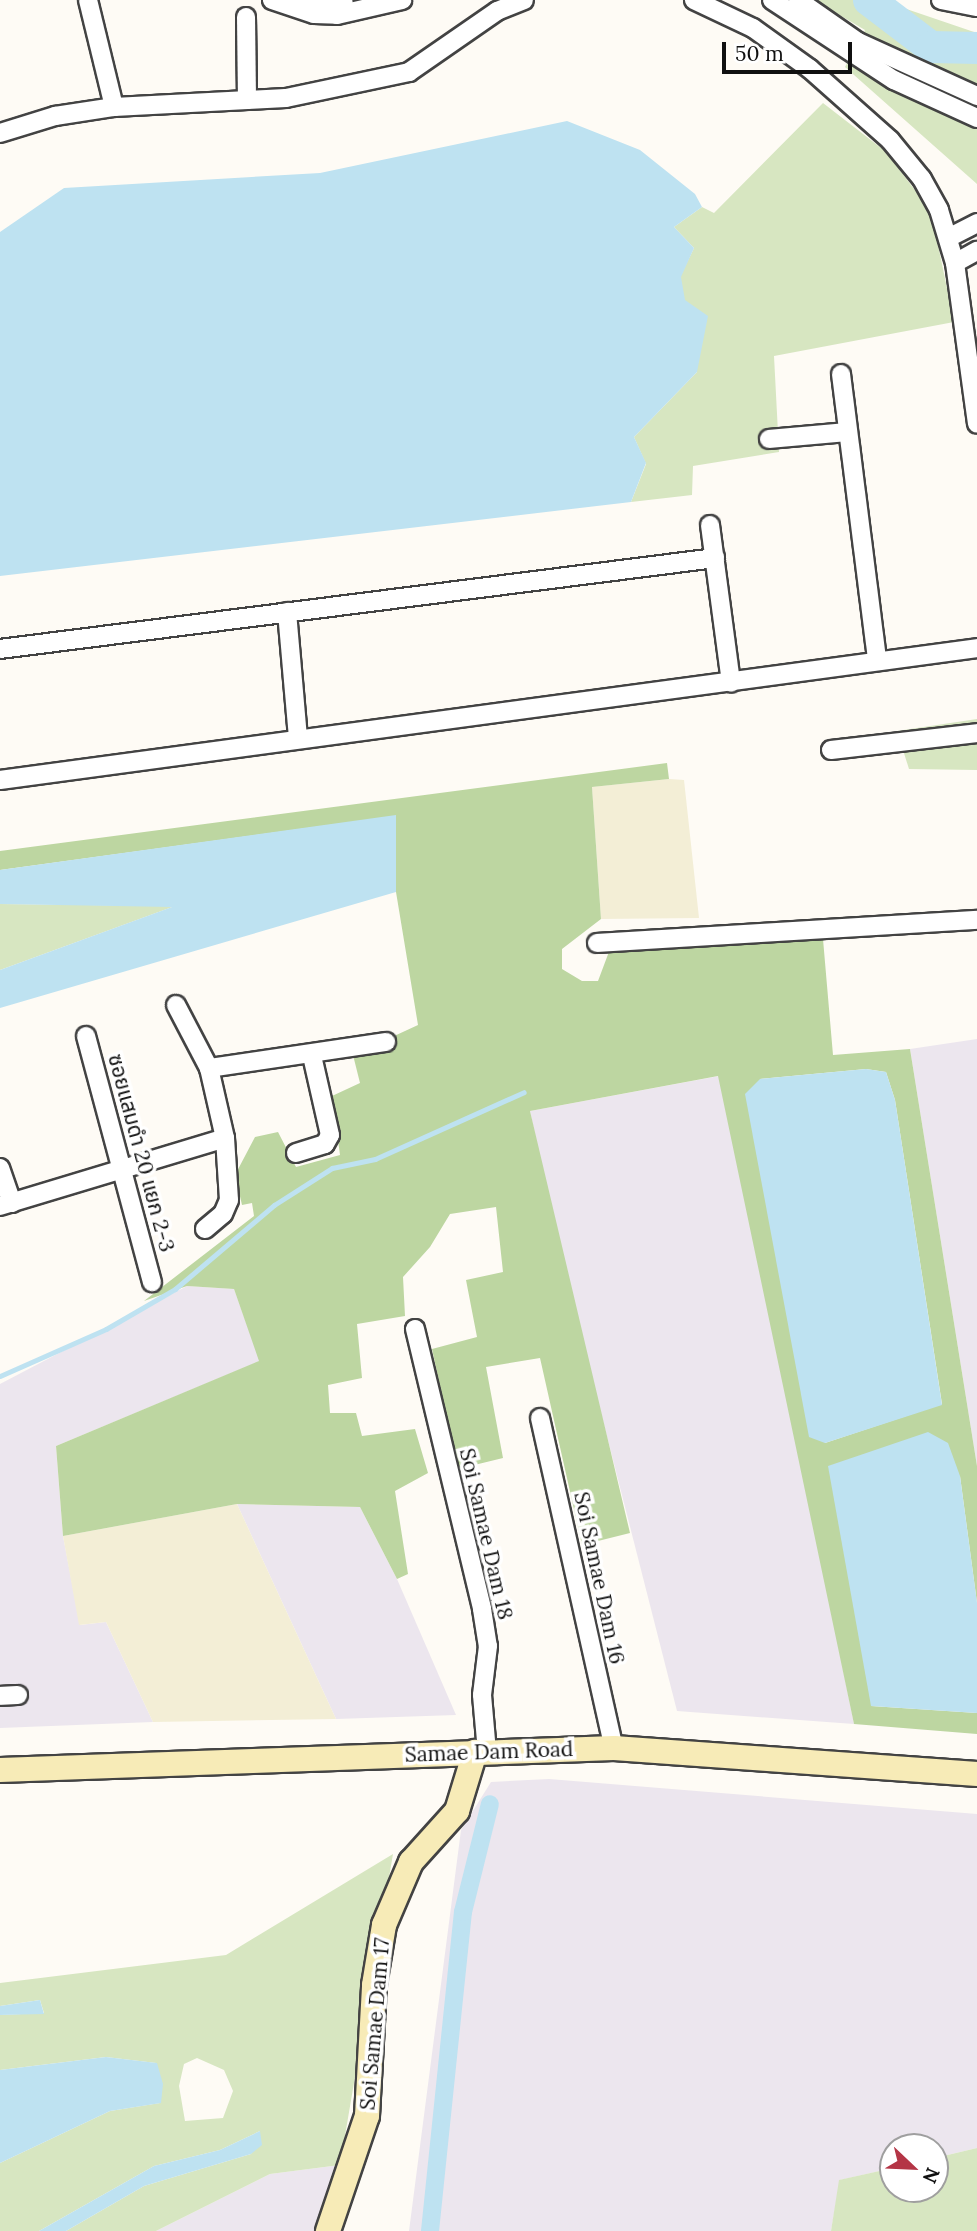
<!DOCTYPE html>
<html>
<head>
<meta charset="utf-8">
<style>
	body { margin:0 }
	#map { position:relative; width:977px; height:2231px; overflow:hidden; background:#fefbf5; font-family:Lora,"Noto Sans Thai",serif }
	div>[style] { position:absolute }
	.industrial>* { inset:0; background:#ece6ee }
	.farmland>* { inset:0; background:#f3eed6 }
	.green>* { inset:0; background:#d7e6c1 }
	.forest>* { inset:0; background:#bdd6a1 }
	.water>* { inset:0; background:#bee2f1 }
	.stream>* { height:5px; margin:-2.5px; padding:0 2.5px; transform-origin:2.5px; border-radius:2.5px; background:#bee2f1 }
	.canal>* { height:18px; margin:-9px; padding:0 9px; transform-origin:9px; border-radius:9px; background:#bee2f1 }
	.river>* { height:32px; margin:-16px; padding:0 16px; transform-origin:16px; border-radius:16px; background:#bee2f1 }
	.roads { filter:drop-shadow(2px 0 #434343) drop-shadow(-2px 0 #434343) drop-shadow(0 2px #434343) drop-shadow(0 -2px #434343) }
	.street>* { height:18px; margin:-9px; padding:0 9px; transform-origin:9px; border-radius:9px; background:#fff }
	.secondary>* { height:24px; margin:-12px; padding:0 12px; transform-origin:12px; border-radius:12px; background:#f7ebb7 }
	span { translate:-50% -50%; white-space:nowrap; text-align:center; line-height:1.15; -webkit-text-stroke:7px #fff; paint-order:stroke }
	.street-label { font-size:21px; color:#101010 }
	.north { position:absolute; left:879px; top:2133px; width:70px; height:70px; box-sizing:border-box; background:#fff; border:2px solid #9f9f9f; border-radius:50%; rotate:113deg; font-size:19px; font-weight:700; line-height:28px; text-align:center; color:#101010 }
	.north::after { content:''; display:block; margin:auto; width:24px; height:32px; background:#b43546; clip-path:polygon(50% 0,100% 100%,50% 72%,0 100%) }
	.scale { position:absolute; left:722px; top:42px; width:130px; height:32px; box-sizing:border-box; border:4px solid #101010; border-top:0; padding-left:9px; font-size:21px; line-height:24px; white-space:nowrap; color:#101010; -webkit-text-stroke:5px #fff; paint-order:stroke }
</style>
</head>
<body>
<div id="map">
	<div class="industrial">
		<i style="clip-path:polygon(977px 1039px,977px 1466px,910px 1049px)"></i>
		<i style="clip-path:polygon(719px 1076px,808px 1495px,854px 1724px,677px 1711px,561px 1256px,530px 1111px)"></i>
		<i style="clip-path:polygon(187px 1286px,234px 1289px,260px 1361px,56px 1446px,63px 1536px,80px 1625px,106px 1622px,153px 1722px,0 1728px,0 1384px)"></i>
		<i style="clip-path:polygon(237px 1504px,360px 1507px,397px 1579px,456px 1715px,336px 1719px)"></i>
		<i style="clip-path:polygon(549px 1779px,977px 1814px,977px 2148px,935px 2158px,935px 2147px,893px 2147px,893px 2168px,840px 2180px,831px 2231px,409px 2231px,461px 1830px,491px 1782px)"></i>
		<i style="clip-path:polygon(340px 2165px,314px 2231px,156px 2231px,270px 2174px)"></i>
	</div>
	<div class="farmland">
		<i style="clip-path:polygon(669px 779px,684px 780px,699px 918px,601px 919px,592px 787px)"></i>
		<i style="clip-path:polygon(237px 1504px,336px 1719px,153px 1722px,106px 1622px,79px 1625px,63px 1536px)"></i>
	</div>
	<div class="green">
		<i style="clip-path:polygon(814px 0,880px 0,977px 33px,977px 184px,845px 67px,865px 30px)"></i>
		<i style="clip-path:polygon(823px 103px,885px 151px,931px 211px,954px 322px,774px 356px,779px 452px,693px 466px,692px 495px,631px 502px,646px 464px,634px 437px,697px 372px,680px 277px,694px 248px,674px 227px,702px 207px,714px 213px)"></i>
		<i style="clip-path:polygon(977px 719px,977px 770px,909px 769px,897px 731px)"></i>
		<i style="clip-path:polygon(0 904px,175px 906px,0 970px)"></i>
		<i style="clip-path:polygon(evenodd,393px 1854px,340px 2165px,270px 2174px,156px 2231px,66px 2231px,144px 2186px,251px 2154px,260px 2131px,220px 2150px,154px 2166px,39px 2231px,0 2231px,0 2163px,110px 2111px,160px 2103px,156px 2063px,106px 2057px,0 2070px,0 2015px,44px 2013px,40px 2000px,0 2006px,0 1983px,226px 1955px,393px 1854px,197px 2058px,224px 2070px,233px 2091px,223px 2118px,185px 2121px,179px 2086px,184px 2064px,197px 2058px)"></i>
		<i style="clip-path:polygon(977px 2148px,977px 2231px,831px 2231px,839px 2180px,893px 2168px,893px 2189px,935px 2189px,935px 2158px)"></i>
	</div>
	<div class="forest">
		<i style="clip-path:polygon(evenodd,667px 763px,669px 779px,592px 787px,601px 919px,562px 949px,562px 969px,582px 981px,598px 981px,610px 949px,823px 939px,833px 1055px,910px 1049px,977px 1466px,977px 1603px,960px 1476px,871px 1706px,977px 1713px,977px 1734px,854px 1724px,718px 1076px,530px 1111px,630px 1533px,582px 1545px,540px 1358px,486px 1367px,503px 1458px,458px 1469px,432px 1349px,477px 1337px,466px 1280px,503px 1272px,496px 1207px,450px 1214px,430px 1247px,403px 1277px,405px 1316px,357px 1324px,362px 1378px,328px 1385px,330px 1413px,356px 1413px,362px 1436px,415px 1429px,428px 1473px,395px 1491px,408px 1574px,397px 1579px,360px 1507px,237px 1504px,63px 1536px,56px 1446px,259px 1361px,234px 1289px,187px 1286px,144px 1301px,254px 1216px,252px 1203px,242px 1205px,235px 1175px,255px 1137px,278px 1132px,296px 1167px,340px 1155px,332px 1096px,360px 1083px,353px 1055px,418px 1025px,396px 892px,396px 816px,0 870px,0 851px,667px 763px,866px 1069px,886px 1072px,895px 1100px,942px 1404px,825px 1443px,760px 1079px,866px 1069px)"></i>
	</div>
	<div class="water">
		<i style="clip-path:polygon(567px 121px,640px 150px,695px 194px,702px 207px,674px 227px,694px 248px,681px 277px,685px 300px,708px 316px,697px 372px,634px 437px,646px 463px,631px 502px,0 576px,0 232px,64px 188px,320px 173px)"></i>
		<i style="clip-path:polygon(396px 815px,396px 892px,0 1008px,0 970px,172px 907px,0 904px,0 870px)"></i>
		<i style="clip-path:polygon(866px 1069px,886px 1072px,895px 1100px,942px 1405px,825px 1443px,809px 1437px,745px 1094px,760px 1079px)"></i>
		<i style="clip-path:polygon(928px 1432px,948px 1443px,960px 1476px,977px 1603px,977px 1713px,871px 1706px,828px 1466px)"></i>
		<i style="clip-path:polygon(40px 2000px,44px 2014px,0 2015px,0 2006px)"></i>
		<i style="clip-path:polygon(106px 2057px,157px 2063px,163px 2084px,161px 2103px,110px 2111px,0 2163px,0 2070px)"></i>
		<i style="clip-path:polygon(260px 2131px,262px 2145px,251px 2154px,144px 2186px,66px 2231px,39px 2231px,154px 2166px,220px 2150px)"></i>
	</div>
	<div class="stream">
		<i style="left:0;top:1376px;width:116px;rotate:-23.9deg"></i>
		<i style="left:106px;top:1329px;width:80px;rotate:-30.1deg"></i>
		<i style="left:175px;top:1289px;width:130px;rotate:-40.3deg"></i>
		<i style="left:274px;top:1205px;width:69px;rotate:-32.5deg"></i>
		<i style="left:332px;top:1168px;width:44px;rotate:-11.8deg"></i>
		<i style="left:375px;top:1159px;width:163px;rotate:-24.2deg"></i>
	</div>
	<div class="canal">
		<i style="left:430px;top:2231px;width:321px;rotate:-84.1deg"></i>
		<i style="left:463px;top:1912px;width:111px;rotate:-76deg"></i>
	</div>
	<div class="river">
		<i style="left:869px;top:0;width:78px;rotate:37.2deg"></i>
		<i style="left:931px;top:47px;width:46px;rotate:1.2deg"></i>
	</div>
	<div class="roads">
		<div class="street">
			<i style="left:88px;top:0;width:110px;rotate:76.3deg"></i>
			<i style="left:272px;top:0;width:44px;rotate:18.4deg"></i>
			<i style="left:314px;top:14px;width:23px;rotate:2deg"></i>
			<i style="left:337px;top:15px;width:67px;rotate:-13deg"></i>
			<i style="left:309px;top:0;width:35px;rotate:5deg"></i>
			<i style="left:694px;top:0;width:65px;rotate:25.4deg"></i>
			<i style="left:753px;top:28px;width:70px;rotate:35.7deg"></i>
			<i style="left:810px;top:69px;width:107px;rotate:41.6deg"></i>
			<i style="left:890px;top:140px;width:50px;rotate:50.6deg"></i>
			<i style="left:922px;top:179px;width:35px;rotate:61deg"></i>
			<i style="left:939px;top:210px;width:55px;rotate:73.2deg"></i>
			<i style="left:955px;top:263px;width:162px;rotate:82.2deg"></i>
			<i style="left:772px;top:0;width:146px;rotate:33.3deg"></i>
			<i style="left:894px;top:80px;width:91px;rotate:24.6deg"></i>
			<i style="left:798px;top:0;width:73px;rotate:35deg"></i>
			<i style="left:858px;top:42px;width:131px;rotate:24.4deg"></i>
			<i style="left:941px;top:0;width:37px;rotate:11deg"></i>
			<i style="left:246px;top:17px;width:83px;rotate:89.3deg"></i>
			<i style="left:0;top:133px;width:58px;rotate:-17.2deg"></i>
			<i style="left:55px;top:116px;width:60px;rotate:-8.7deg"></i>
			<i style="left:114px;top:107px;width:172px;rotate:-3deg"></i>
			<i style="left:286px;top:98px;width:126px;rotate:-11.9deg"></i>
			<i style="left:409px;top:72px;width:107px;rotate:-34.7deg"></i>
			<i style="left:497px;top:11px;width:29px;rotate:-22deg"></i>
			<i style="left:948px;top:238px;width:33px;rotate:-27deg"></i>
			<i style="left:955px;top:263px;width:25px;rotate:-29deg"></i>
			<i style="left:841px;top:374px;width:288px;rotate:82.8deg"></i>
			<i style="left:769px;top:439px;width:78px;rotate:-5.1deg"></i>
			<i style="left:710px;top:525px;width:159px;rotate:82.4deg"></i>
			<i style="left:287px;top:612px;width:127px;rotate:85deg"></i>
			<i style="left:0;top:649px;width:721px;rotate:-7.25deg"></i>
			<i style="left:831px;top:750px;width:147px;rotate:-6.6deg"></i>
			<i style="left:0;top:780px;width:986px;rotate:-7.69deg"></i>
			<i style="left:597px;top:943px;width:381px;rotate:-3.5deg"></i>
			<i style="left:176px;top:1005px;width:71px;rotate:62.4deg"></i>
			<i style="left:86px;top:1036px;width:255px;rotate:75deg"></i>
			<i style="left:296px;top:1153px;width:30px;rotate:-17deg"></i>
			<i style="left:325px;top:1144px;width:10px;rotate:-61deg"></i>
			<i style="left:330px;top:1135px;width:81px;rotate:-102.8deg"></i>
			<i style="left:0;top:1168px;width:37px;rotate:71deg"></i>
			<i style="left:0;top:1206px;width:235px;rotate:-16.8deg"></i>
			<i style="left:225px;top:1138px;width:72px;rotate:-102.9deg"></i>
			<i style="left:209px;top:1068px;width:179px;rotate:-8.4deg"></i>
			<i style="left:205px;top:1229px;width:23px;rotate:-40deg"></i>
			<i style="left:223px;top:1214px;width:15px;rotate:-67deg"></i>
			<i style="left:229px;top:1200px;width:62px;rotate:-93.7deg"></i>
			<i style="left:415px;top:1329px;width:288px;rotate:76.5deg"></i>
			<i style="left:482px;top:1609px;width:37px;rotate:81deg"></i>
			<i style="left:488px;top:1646px;width:49px;rotate:97deg"></i>
			<i style="left:482px;top:1695px;width:57px;rotate:85deg"></i>
			<i style="left:540px;top:1418px;width:338px;rotate:77.4deg"></i>
			<i style="left:0;top:1696px;width:18px;rotate:-3deg"></i>
		</div>
		<div class="secondary">
			<i style="left:0;top:1770px;width:614px;rotate:-2.05deg"></i>
			<i style="left:614px;top:1748px;width:364px;rotate:4.1deg"></i>
			<i style="left:328px;top:2231px;width:121px;rotate:-71.3deg"></i>
			<i style="left:367px;top:2116px;width:131px;rotate:-86.9deg"></i>
			<i style="left:374px;top:1985px;width:61px;rotate:-80.5deg"></i>
			<i style="left:384px;top:1925px;width:69px;rotate:-66.8deg"></i>
			<i style="left:411px;top:1862px;width:69px;rotate:-48deg"></i>
			<i style="left:457px;top:1811px;width:62px;rotate:-73deg"></i>
		</div>
	</div>
	<div class="street-label">
		<span style="left:141px;top:1153px;rotate:75deg">ซอยแสมดำ 20 แยก 2-3</span>
		<span style="left:486px;top:1534px;rotate:77deg">Soi Samae Dam 18</span>
		<span style="left:599px;top:1578px;rotate:78deg">Soi Samae Dam 16</span>
		<span style="left:489px;top:1752px;rotate:-2deg">Samae Dam Road</span>
		<span style="left:375px;top:2024px;rotate:-85deg">Soi Samae Dam 17</span>
	</div>
	<div class="north">N</div>
	<div class="scale">50 m</div>
</div>
</body>
</html>
